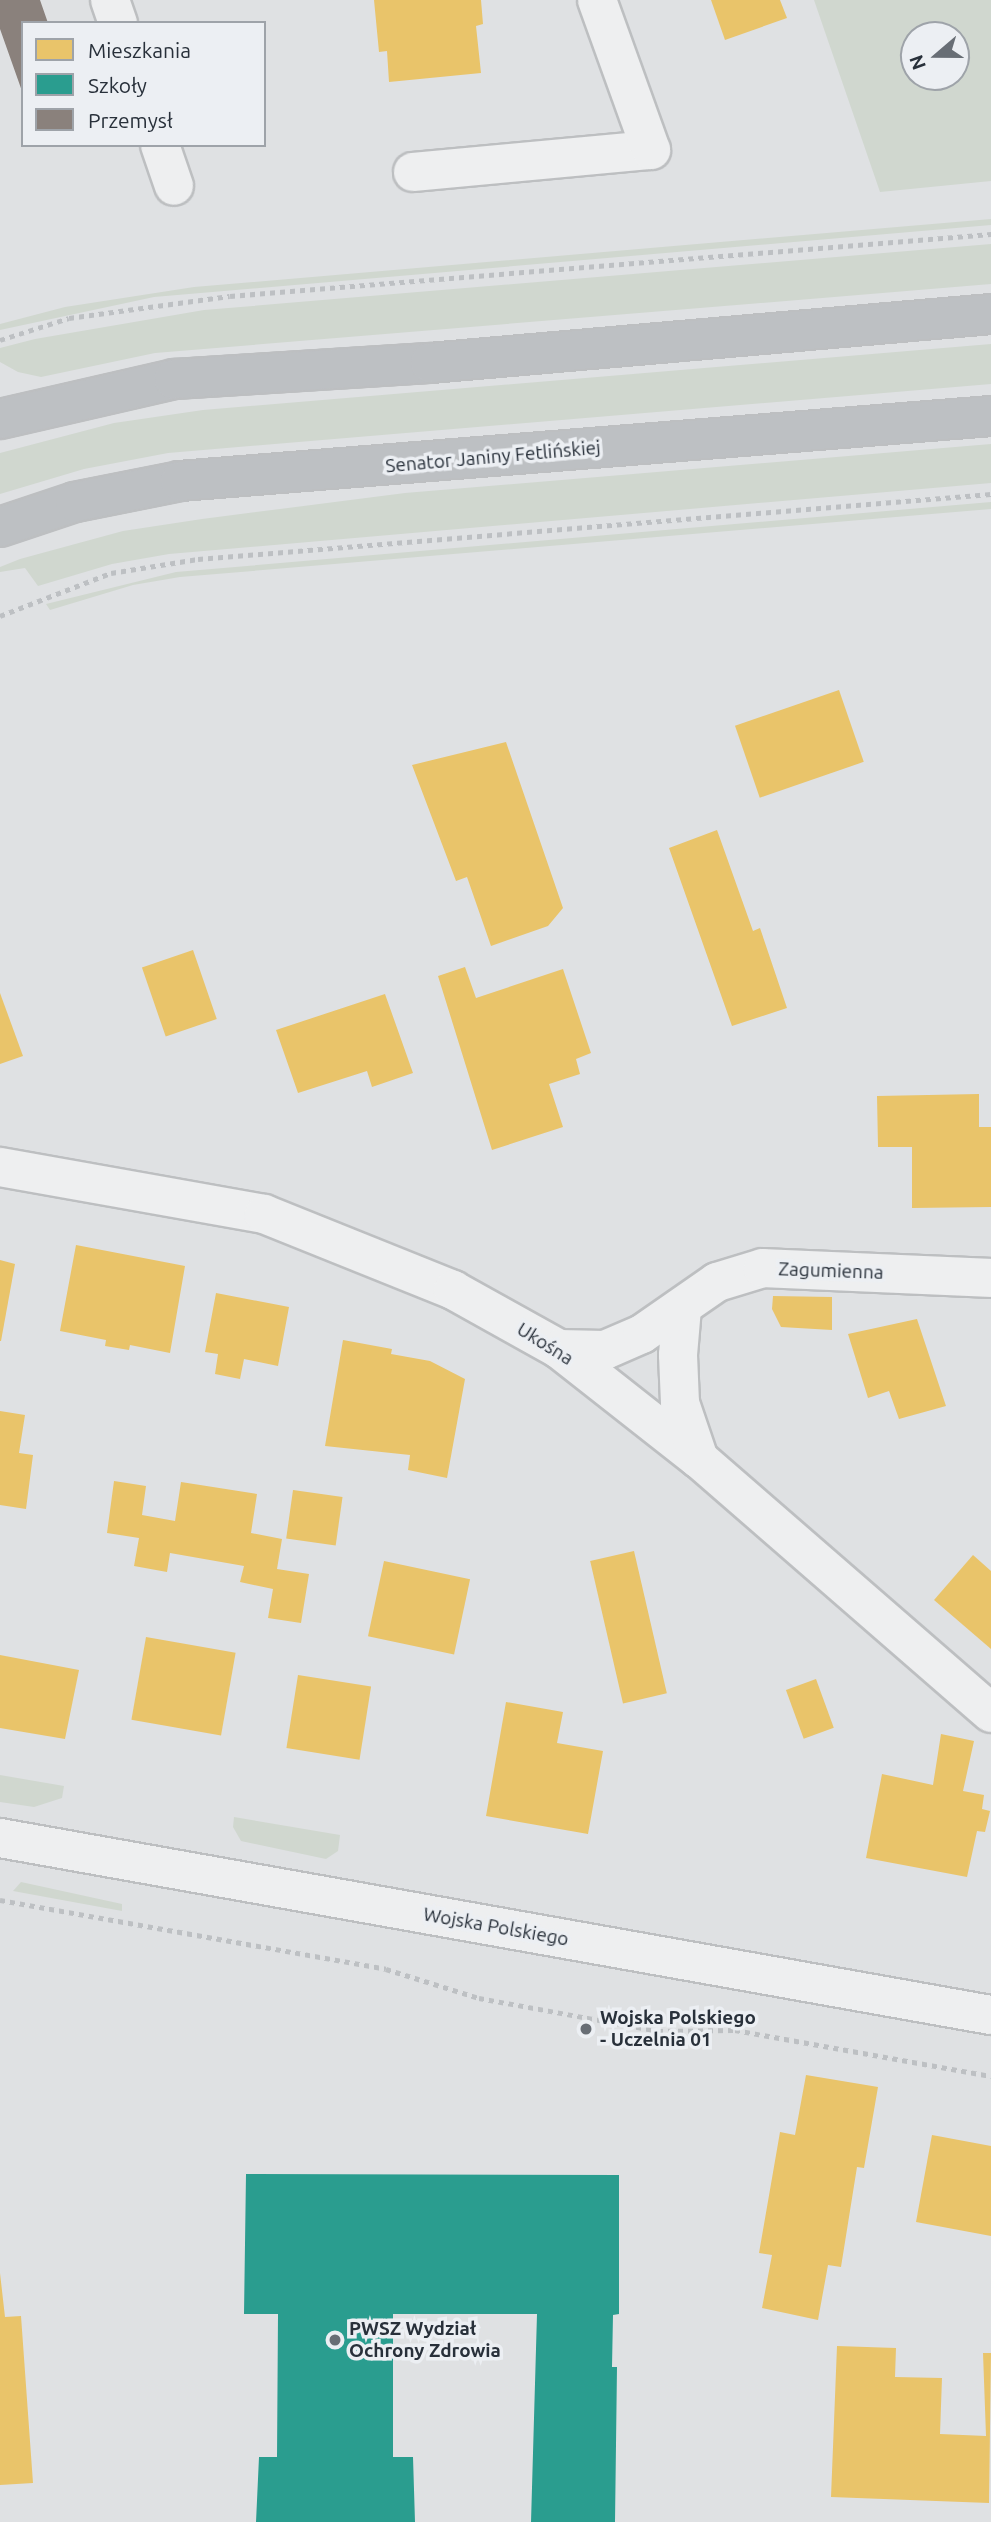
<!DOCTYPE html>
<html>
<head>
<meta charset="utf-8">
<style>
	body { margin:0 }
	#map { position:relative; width:991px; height:2522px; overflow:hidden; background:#dfe1e3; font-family:Ubuntu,sans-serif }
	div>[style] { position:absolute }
	.green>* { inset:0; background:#d0d7cf }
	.homes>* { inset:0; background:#e9c46a; transform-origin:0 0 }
	.schools>* { inset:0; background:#2a9d8f }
	.industry>* { inset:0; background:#8a817c }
	.path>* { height:4.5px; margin-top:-2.25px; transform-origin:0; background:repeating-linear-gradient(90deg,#bdc0c3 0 5px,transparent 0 10px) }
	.roads { filter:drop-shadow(2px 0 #bdbfc1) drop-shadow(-2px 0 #bdbfc1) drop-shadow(0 2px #bdbfc1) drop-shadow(0 -2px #bdbfc1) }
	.minor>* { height:38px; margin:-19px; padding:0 19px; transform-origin:19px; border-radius:19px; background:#eeeff0 }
	.tertiary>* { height:38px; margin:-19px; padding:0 19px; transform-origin:19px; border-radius:19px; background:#eeeff0 }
	.secondary>* { height:38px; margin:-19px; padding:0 19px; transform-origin:19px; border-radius:19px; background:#bdc0c3 }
	.dots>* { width:19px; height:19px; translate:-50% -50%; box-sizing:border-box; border:4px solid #eceff3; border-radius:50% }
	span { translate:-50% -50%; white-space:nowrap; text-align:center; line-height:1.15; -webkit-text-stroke:7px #eceff3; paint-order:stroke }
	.street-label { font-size:19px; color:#28303a }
	.poi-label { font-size:19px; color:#28303a; font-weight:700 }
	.left { translate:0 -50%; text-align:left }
	.legend { position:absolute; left:21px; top:21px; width:245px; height:126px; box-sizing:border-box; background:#eceff3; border:2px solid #9ea3a9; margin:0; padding:9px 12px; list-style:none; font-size:21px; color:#28303a }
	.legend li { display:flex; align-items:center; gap:14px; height:35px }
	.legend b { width:35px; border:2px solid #9ea3a9 }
	.north { position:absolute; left:900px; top:21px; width:70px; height:70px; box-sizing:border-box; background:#eceff3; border:2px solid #9ea3a9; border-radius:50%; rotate:250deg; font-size:19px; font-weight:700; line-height:28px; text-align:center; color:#28303a }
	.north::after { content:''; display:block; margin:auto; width:24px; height:32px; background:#686e75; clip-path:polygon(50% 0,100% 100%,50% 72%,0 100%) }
</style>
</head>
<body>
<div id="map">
	<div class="green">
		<i style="clip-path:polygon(evenodd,814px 0,991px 0,991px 181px,880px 192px,814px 0,914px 35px,956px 35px,956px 77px,914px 77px,914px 35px)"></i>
		<i style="clip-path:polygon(991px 219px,991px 225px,154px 297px,0 330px,0 324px,65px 307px,194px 287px)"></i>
		<i style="clip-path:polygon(991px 244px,991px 284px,155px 353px,41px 377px,18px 372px,0 362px,0 348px,35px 339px,204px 310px)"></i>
		<i style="clip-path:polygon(991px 344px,991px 384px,168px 453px,84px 469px,0 494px,0 453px,114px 423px,203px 410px)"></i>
		<i style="clip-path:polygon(991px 444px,991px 483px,169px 554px,112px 564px,38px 586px,25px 568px,0 572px,0 567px,20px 559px,123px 531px,202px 519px,405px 493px)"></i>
		<i style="clip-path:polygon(991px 502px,991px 509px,180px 577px,133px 585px,50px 610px,46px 604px,176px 572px)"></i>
		<i style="clip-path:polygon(0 1775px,64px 1786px,62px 1798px,34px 1807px,0 1802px)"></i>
		<i style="clip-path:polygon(234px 1817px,340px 1835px,338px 1851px,326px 1859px,241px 1841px,233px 1827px)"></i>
		<i style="clip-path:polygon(21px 1882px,122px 1904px,122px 1911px,13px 1891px)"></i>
	</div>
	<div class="homes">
		<i style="clip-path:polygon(374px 0,481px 0,483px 24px,476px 26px,481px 73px,389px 82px,387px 51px,379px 52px)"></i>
		<i style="clip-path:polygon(711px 0,780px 0,787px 18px,725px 40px)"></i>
		<i style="left:839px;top:690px;width:76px;height:110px;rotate:71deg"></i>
		<i style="clip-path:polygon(506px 742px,563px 908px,548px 926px,491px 946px,467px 877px,456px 881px,412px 765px)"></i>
		<i style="clip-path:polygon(717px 830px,753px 931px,760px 928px,787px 1008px,732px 1026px,669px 848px)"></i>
		<i style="left:193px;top:950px;width:73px;height:54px;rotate:71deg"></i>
		<i style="clip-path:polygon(465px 967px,476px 998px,563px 969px,591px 1053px,576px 1059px,580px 1074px,549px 1084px,563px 1127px,492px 1150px,438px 976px)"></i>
		<i style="clip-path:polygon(0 993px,23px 1056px,0 1064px)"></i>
		<i style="clip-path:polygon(385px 994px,413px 1073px,372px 1087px,367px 1071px,298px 1093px,276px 1030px)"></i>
		<i style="clip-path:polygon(979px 1094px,979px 1127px,991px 1127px,991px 1207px,912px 1208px,912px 1147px,878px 1147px,877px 1096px)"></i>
		<i style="clip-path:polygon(76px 1245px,185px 1266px,170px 1353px,130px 1345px,129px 1350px,105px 1346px,106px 1340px,60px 1331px)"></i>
		<i style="clip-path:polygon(0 1260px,15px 1264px,1px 1341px,0 1341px)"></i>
		<i style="clip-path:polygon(216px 1293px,289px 1307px,278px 1366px,244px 1359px,240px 1379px,215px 1374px,218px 1354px,205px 1352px)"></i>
		<i style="clip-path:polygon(773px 1296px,832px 1297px,832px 1330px,781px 1327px,772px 1309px)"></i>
		<i style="clip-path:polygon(917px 1319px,946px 1406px,899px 1419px,889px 1391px,868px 1398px,848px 1334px)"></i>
		<i style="clip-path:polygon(343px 1340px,392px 1349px,391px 1354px,430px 1361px,465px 1379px,447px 1478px,408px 1470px,410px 1455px,325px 1446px)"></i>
		<i style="clip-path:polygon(0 1411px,25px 1415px,19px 1453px,33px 1455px,26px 1509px,0 1505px)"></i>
		<i style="clip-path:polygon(114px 1481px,146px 1486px,142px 1515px,175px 1521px,181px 1482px,257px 1494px,251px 1533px,282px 1539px,277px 1569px,309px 1574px,301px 1623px,268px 1618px,273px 1589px,240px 1582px,244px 1566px,170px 1553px,167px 1572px,134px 1566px,139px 1538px,107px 1533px)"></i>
		<i style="left:293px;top:1490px;width:50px;height:49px;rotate:8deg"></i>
		<i style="left:634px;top:1551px;width:146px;height:45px;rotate:77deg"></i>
		<i style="clip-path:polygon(973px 1555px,991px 1571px,991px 1649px,934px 1600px)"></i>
		<i style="left:384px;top:1561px;width:88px;height:77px;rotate:12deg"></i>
		<i style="left:146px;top:1637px;width:91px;height:84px;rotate:10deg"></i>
		<i style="clip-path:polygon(0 1655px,79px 1670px,65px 1739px,0 1728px)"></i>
		<i style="left:298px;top:1675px;width:74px;height:74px;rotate:9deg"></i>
		<i style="left:816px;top:1679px;width:52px;height:32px;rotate:70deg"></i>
		<i style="clip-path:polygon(506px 1702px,563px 1712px,557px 1743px,603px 1751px,588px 1834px,486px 1816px)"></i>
		<i style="clip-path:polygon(941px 1734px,974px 1741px,963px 1791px,984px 1795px,982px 1809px,990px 1811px,985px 1832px,977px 1831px,967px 1877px,866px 1858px,882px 1774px,933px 1785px)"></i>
		<i style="clip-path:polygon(806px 2075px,878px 2087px,864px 2168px,857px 2167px,841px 2267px,828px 2265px,818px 2320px,762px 2308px,772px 2255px,759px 2253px,780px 2132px,795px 2135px)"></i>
		<i style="clip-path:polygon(932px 2135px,991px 2146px,991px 2236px,916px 2222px)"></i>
		<i style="clip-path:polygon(0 2273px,5px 2317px,21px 2316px,33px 2483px,0 2485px)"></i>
		<i style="clip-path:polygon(837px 2346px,896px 2348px,895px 2377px,942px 2378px,940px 2434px,986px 2436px,983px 2353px,991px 2353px,989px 2503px,831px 2497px)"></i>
	</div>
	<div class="schools">
		<i style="clip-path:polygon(246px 2174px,619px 2175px,619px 2314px,613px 2315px,612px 2367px,617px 2367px,615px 2522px,531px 2522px,537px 2314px,393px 2314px,393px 2457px,413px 2457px,415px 2522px,256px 2522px,259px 2457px,277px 2457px,278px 2314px,244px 2314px)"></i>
	</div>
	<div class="industry">
		<i style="clip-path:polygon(0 0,40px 0,48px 23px,23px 23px,23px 94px,0 29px)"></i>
	</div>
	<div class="path">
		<i style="left:0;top:340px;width:72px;rotate:-17.7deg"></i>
		<i style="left:69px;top:318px;width:162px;rotate:-7.8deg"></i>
		<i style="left:230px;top:296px;width:764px;rotate:-4.66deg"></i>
		<i style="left:0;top:616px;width:119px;rotate:-21.2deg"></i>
		<i style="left:111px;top:573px;width:88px;rotate:-9.1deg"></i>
		<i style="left:198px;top:559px;width:796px;rotate:-4.69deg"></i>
		<i style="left:0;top:1900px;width:392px;rotate:10.1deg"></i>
		<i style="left:386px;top:1969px;width:97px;rotate:17.3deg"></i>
		<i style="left:479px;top:1998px;width:182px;rotate:10.4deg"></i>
		<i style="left:658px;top:2031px;width:77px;rotate:-0.7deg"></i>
		<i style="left:735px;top:2030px;width:260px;rotate:10.2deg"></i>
	</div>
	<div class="roads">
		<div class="minor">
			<i style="left:110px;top:0;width:24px;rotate:71deg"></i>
			<i style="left:160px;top:145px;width:43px;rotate:71.1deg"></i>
			<i style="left:413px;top:172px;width:239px;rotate:-5.3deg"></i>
			<i style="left:651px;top:150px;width:159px;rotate:-109.8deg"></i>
			<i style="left:0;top:1167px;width:268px;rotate:10.1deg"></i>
			<i style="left:264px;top:1214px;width:204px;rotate:21.9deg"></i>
			<i style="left:453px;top:1290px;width:121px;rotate:29.1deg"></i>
			<i style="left:559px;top:1349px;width:178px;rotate:38.2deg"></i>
			<i style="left:699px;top:1459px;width:387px;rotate:41deg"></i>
			<i style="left:682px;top:1308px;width:47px;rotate:94.9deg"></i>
			<i style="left:678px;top:1355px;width:48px;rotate:87.6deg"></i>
			<i style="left:680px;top:1403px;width:59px;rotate:71.3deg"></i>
			<i style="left:559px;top:1349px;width:46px;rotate:1.2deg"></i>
			<i style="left:605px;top:1350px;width:40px;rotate:-23.4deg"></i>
			<i style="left:642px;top:1334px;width:91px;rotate:-34.7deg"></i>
			<i style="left:717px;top:1282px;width:48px;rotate:-16.9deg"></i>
			<i style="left:763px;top:1268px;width:228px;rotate:2.5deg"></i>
		</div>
		<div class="tertiary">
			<i style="left:0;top:1838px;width:1007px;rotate:10.13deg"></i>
		</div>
		<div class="secondary">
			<i style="left:0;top:419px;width:179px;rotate:-12.9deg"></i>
			<i style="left:174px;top:379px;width:256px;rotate:-3.6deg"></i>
			<i style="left:430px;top:363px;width:563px;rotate:-4.99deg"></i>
			<i style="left:0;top:527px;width:79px;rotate:-18.4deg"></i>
			<i style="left:75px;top:502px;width:107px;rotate:-11.3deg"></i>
			<i style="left:180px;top:481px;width:814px;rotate:-4.58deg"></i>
		</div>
	</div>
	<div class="dots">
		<i style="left:586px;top:2029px;background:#686e75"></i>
		<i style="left:335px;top:2340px;background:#686e75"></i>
	</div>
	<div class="street-label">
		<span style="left:493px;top:457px;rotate:-5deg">Senator Janiny Fetlińskiej</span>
		<span style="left:831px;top:1271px;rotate:2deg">Zagumienna</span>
		<span style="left:545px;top:1344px;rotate:32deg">Ukośna</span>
		<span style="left:496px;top:1927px;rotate:10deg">Wojska Polskiego</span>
	</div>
	<div class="poi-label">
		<span class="left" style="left:600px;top:2029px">Wojska Polskiego<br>- Uczelnia 01</span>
		<span class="left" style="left:349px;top:2340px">PWSZ Wydział<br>Ochrony Zdrowia</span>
	</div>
	<ul class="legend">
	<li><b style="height:19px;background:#e9c46a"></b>Mieszkania</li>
	<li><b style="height:19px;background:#2a9d8f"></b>Szkoły</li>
	<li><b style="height:19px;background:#8a817c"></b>Przemysł</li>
	</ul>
	<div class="north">N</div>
</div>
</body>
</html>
